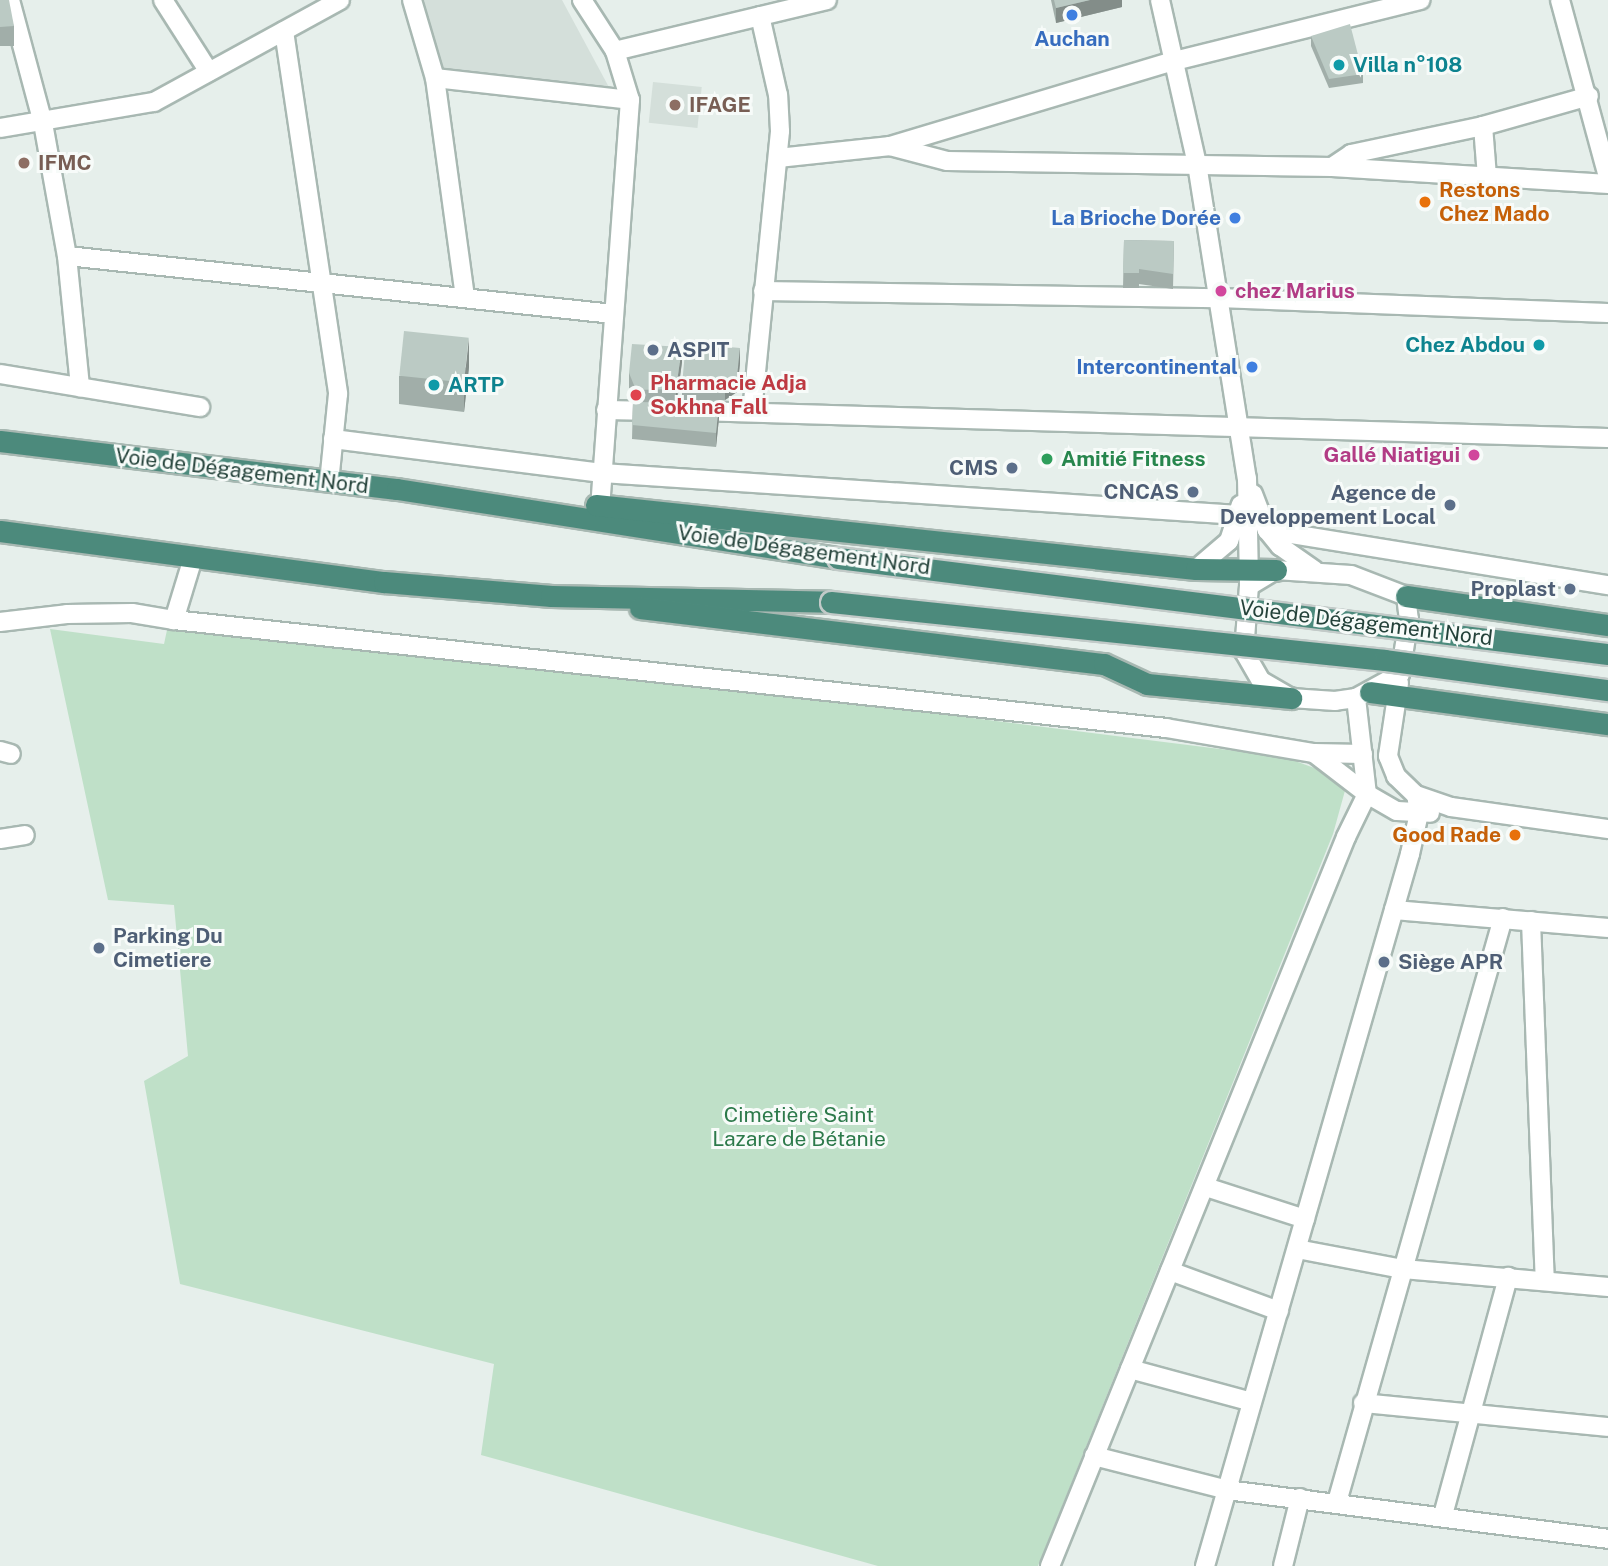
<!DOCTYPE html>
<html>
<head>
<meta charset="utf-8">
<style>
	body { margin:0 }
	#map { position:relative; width:1608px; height:1566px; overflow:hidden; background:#e6efeb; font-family:"Public Sans",sans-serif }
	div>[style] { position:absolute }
	.built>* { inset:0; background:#d4dfda; transform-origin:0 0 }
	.green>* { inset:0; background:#bfe0c8 }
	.roads { filter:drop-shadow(2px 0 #a8b8b2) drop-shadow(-2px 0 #a8b8b2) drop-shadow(0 2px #a8b8b2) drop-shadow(0 -2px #a8b8b2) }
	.minor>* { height:18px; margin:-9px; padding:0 9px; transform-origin:9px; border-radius:9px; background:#fff }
	.trunk>* { height:21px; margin:-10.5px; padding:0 10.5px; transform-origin:10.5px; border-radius:10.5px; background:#4c8a7c }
	.bridges { filter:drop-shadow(2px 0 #c2cac8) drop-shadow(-2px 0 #c2cac8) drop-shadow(0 2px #c2cac8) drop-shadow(0 -2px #c2cac8) }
	.trunk-bridge>* { height:21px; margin:-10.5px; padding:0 10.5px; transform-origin:10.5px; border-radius:10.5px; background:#4c8a7c }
	.wall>* { inset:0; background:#a1aea9 }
	.shaded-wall>* { inset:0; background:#838d89 }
	.building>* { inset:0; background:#bbcac4; transform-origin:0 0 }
	.dots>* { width:19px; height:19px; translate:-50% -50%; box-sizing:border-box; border:4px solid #f7fbf9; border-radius:50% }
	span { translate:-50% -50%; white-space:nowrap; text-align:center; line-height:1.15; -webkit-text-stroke:6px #f7fbf9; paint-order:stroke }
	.shop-label { font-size:21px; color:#366cbe; font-weight:700 }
	.right { translate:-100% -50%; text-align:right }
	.culture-label { font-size:21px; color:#0d838f; font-weight:700 }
	.left { translate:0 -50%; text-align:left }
	.education-label { font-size:21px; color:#785e54; font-weight:700 }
	.food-label { font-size:21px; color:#c56008; font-weight:700 }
	.hotel-label { font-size:21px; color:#b23c85; font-weight:700 }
	.service-label { font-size:21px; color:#4e5e75; font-weight:700 }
	.health-label { font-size:21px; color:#be3a42; font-weight:700 }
	.leisure-label { font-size:21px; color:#27864d; font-weight:700 }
	.street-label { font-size:21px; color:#24423a }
	.park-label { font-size:21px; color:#2d7a4b }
</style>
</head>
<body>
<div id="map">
	<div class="built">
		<i style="clip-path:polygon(424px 0,562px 0,611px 91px,441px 73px)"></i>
		<i style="left:653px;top:82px;width:49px;height:41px;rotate:6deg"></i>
	</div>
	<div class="green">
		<i style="clip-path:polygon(50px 629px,164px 644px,167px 630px,374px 643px,1284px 757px,1331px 774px,1346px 787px,1333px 834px,1038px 1566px,878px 1566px,481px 1455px,494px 1364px,180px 1284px,144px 1081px,188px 1056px,174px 905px,108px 900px)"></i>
	</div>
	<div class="roads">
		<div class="minor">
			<i style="left:10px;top:0;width:127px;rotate:75deg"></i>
			<i style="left:43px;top:123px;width:135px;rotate:79.8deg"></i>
			<i style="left:67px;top:256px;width:132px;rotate:84.3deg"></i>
			<i style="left:163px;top:0;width:85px;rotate:57.4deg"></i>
			<i style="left:412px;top:0;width:81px;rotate:73.6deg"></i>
			<i style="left:435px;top:78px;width:222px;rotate:82.2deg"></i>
			<i style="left:582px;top:0;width:61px;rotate:57.1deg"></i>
			<i style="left:615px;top:51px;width:51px;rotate:73deg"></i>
			<i style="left:630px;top:100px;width:407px;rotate:94.2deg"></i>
			<i style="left:1160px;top:0;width:168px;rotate:77.3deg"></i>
			<i style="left:1197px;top:164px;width:318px;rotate:81deg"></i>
			<i style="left:1247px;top:478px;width:108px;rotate:88.9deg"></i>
			<i style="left:1560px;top:0;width:183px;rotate:74.8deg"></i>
			<i style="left:284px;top:31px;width:367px;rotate:81.5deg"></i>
			<i style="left:338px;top:394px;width:88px;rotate:95.8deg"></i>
			<i style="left:615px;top:51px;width:218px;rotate:-13.5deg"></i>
			<i style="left:435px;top:78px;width:196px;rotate:6.4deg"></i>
			<i style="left:1483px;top:126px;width:51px;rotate:85.5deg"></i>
			<i style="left:0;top:128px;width:156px;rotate:-9.6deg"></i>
			<i style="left:154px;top:102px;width:212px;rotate:-28.7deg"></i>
			<i style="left:890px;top:146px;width:59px;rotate:14.7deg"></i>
			<i style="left:947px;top:161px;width:385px;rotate:0.9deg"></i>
			<i style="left:1332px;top:167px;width:277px;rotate:3.5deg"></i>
			<i style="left:778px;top:158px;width:113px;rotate:-6.1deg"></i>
			<i style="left:890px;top:146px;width:296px;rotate:-16.7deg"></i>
			<i style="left:1174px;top:61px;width:254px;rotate:-13.9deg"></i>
			<i style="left:1332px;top:167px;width:23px;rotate:-34deg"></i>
			<i style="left:1351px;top:154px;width:135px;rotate:-12deg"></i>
			<i style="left:1483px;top:126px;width:110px;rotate:-15.8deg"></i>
			<i style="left:67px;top:256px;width:549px;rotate:6.06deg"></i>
			<i style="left:763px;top:291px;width:455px;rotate:0.9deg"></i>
			<i style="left:1218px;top:298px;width:390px;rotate:2.2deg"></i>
			<i style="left:0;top:374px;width:203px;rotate:9.4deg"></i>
			<i style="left:606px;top:410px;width:49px;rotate:1.2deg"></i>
			<i style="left:697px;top:411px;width:911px;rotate:1.7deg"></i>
			<i style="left:752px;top:412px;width:282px;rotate:-84.3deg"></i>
			<i style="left:780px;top:131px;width:36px;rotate:-93deg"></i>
			<i style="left:778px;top:95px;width:81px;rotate:-102.8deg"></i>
			<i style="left:333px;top:439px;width:271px;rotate:7.2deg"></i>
			<i style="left:602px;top:473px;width:638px;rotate:3.77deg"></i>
			<i style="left:1253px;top:494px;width:39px;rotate:69deg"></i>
			<i style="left:1267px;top:530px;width:21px;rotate:51deg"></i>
			<i style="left:1280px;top:546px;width:42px;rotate:35.2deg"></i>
			<i style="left:1267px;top:530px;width:345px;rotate:9.2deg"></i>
			<i style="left:193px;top:558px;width:65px;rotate:107deg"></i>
			<i style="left:174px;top:620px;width:998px;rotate:6.21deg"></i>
			<i style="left:1166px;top:728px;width:150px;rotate:9.6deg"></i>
			<i style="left:1314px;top:753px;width:49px;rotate:1.2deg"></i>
			<i style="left:1196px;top:569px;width:43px;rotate:-40.3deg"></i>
			<i style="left:1229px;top:541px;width:38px;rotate:-72deg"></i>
			<i style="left:1276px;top:570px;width:75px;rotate:3.8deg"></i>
			<i style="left:1351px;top:575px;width:59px;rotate:20.9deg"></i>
			<i style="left:1406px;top:596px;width:23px;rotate:83deg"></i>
			<i style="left:1409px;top:619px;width:56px;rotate:99.3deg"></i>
			<i style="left:1400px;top:674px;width:50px;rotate:151.4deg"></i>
			<i style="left:1356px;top:698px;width:21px;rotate:172deg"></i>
			<i style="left:1335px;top:701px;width:44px;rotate:-176.1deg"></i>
			<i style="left:1291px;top:698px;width:34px;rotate:-150deg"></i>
			<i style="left:1261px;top:681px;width:34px;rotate:-120deg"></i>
			<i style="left:1244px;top:652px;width:66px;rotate:-85.7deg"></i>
			<i style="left:1249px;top:586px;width:31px;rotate:-31deg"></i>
			<i style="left:0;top:622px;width:67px;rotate:-6.8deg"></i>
			<i style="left:67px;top:614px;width:65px;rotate:-0.9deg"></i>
			<i style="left:132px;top:613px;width:43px;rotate:9.5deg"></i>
			<i style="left:1399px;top:683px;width:74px;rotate:98.6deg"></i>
			<i style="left:1388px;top:756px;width:22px;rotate:68deg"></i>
			<i style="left:1396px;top:776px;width:28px;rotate:44deg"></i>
			<i style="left:1416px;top:795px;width:37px;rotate:19deg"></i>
			<i style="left:1451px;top:807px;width:159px;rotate:8deg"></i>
			<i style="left:1356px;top:698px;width:97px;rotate:83.5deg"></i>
			<i style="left:1367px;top:794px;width:34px;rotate:30deg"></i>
			<i style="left:1397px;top:811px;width:33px;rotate:3deg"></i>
			<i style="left:0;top:751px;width:11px;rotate:15deg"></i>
			<i style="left:0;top:839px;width:25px;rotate:-9deg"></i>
			<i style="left:1394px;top:910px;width:215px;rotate:4.8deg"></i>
			<i style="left:1531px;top:921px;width:358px;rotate:87.8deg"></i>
			<i style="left:1206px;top:1187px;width:104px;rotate:17.9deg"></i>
			<i style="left:1297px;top:1249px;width:108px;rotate:10.7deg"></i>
			<i style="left:1403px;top:1269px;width:206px;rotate:5deg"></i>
			<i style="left:1170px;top:1271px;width:116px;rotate:20.2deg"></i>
			<i style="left:1130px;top:1369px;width:126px;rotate:15.1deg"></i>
			<i style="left:1363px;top:1403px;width:246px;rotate:5.6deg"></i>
			<i style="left:1094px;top:1456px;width:137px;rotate:14.3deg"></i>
			<i style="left:1227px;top:1490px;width:384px;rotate:7.3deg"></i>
			<i style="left:1337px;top:1502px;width:607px;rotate:-74.13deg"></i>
			<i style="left:1443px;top:1515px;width:247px;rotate:-74.7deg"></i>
			<i style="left:1050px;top:1566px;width:787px;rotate:-67.9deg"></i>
			<i style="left:1346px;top:837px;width:48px;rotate:-64deg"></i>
			<i style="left:1367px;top:794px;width:67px;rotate:-142.3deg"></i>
			<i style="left:1205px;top:1566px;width:741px;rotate:-73.94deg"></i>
			<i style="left:1410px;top:854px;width:42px;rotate:-77.6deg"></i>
			<i style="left:1419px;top:813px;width:18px;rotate:-99deg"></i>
			<i style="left:1283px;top:1566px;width:70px;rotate:-76deg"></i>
		</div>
		<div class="trunk">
			<i style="left:0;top:441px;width:400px;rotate:6.9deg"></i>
			<i style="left:397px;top:489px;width:446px;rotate:8.9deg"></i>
			<i style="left:596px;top:505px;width:603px;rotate:6.09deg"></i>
			<i style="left:1196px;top:569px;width:80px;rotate:0.7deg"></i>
			<i style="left:0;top:531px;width:387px;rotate:7.6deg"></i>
			<i style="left:384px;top:582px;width:168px;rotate:4.8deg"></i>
			<i style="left:551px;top:596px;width:280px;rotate:1.2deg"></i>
			<i style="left:1406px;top:596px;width:204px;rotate:8.2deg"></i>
			<i style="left:640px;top:608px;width:467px;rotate:6.9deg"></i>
			<i style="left:1104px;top:664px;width:47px;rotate:24.9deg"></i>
			<i style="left:1147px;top:684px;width:145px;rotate:5.6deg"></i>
			<i style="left:1370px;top:692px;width:240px;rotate:7.7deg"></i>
		</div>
	</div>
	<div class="bridges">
		<div class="trunk-bridge">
			<i style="left:838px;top:558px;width:776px;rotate:7.11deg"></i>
			<i style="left:831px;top:602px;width:557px;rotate:5.98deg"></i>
			<i style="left:1385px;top:660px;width:225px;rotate:7.7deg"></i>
		</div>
	</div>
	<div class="wall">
		<i style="clip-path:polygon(0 0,14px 26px,14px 46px,0 46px)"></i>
		<i style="clip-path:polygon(1051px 0,1122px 0,1122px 7px,1056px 23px)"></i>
		<i style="clip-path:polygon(1311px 36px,1363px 74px,1363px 83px,1329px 88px,1311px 46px)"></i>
		<i style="clip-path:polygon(1124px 240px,1174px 241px,1173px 289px,1139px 284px,1139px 288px,1123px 288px)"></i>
		<i style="clip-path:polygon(682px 362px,677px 403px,719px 418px,716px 447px,632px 439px,633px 402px,635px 402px,629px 388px,629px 373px)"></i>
		<i style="clip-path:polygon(740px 363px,737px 392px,725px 400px,682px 400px,682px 385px)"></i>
		<i style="clip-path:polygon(469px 367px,464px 412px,399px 404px,399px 376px)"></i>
	</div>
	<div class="shaded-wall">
		<i style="clip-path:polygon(1090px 0,1122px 0,1122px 7px,1056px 23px,1056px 8px)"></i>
		<i style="clip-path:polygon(469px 338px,469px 367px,464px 412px,464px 383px)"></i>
		<i style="clip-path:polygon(682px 347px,682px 362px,676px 403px,676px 389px)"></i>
		<i style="clip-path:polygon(740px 348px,740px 363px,737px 392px,725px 400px,725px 385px)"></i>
		<i style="clip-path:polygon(719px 403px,719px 418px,716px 447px,716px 433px)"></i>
	</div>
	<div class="building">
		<i style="clip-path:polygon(0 0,9px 0,14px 26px,0 27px)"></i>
		<i style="clip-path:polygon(1054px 0,1090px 0,1056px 8px)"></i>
		<i style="clip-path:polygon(1350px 24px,1363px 74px,1329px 79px,1311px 36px)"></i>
		<i style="clip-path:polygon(1124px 240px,1174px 241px,1173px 274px,1139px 269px,1139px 273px,1123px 273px)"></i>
		<i style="left:404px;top:331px;width:65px;height:45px;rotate:6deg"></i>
		<i style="clip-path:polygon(632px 344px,682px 347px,676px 389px,636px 390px,629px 373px)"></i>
		<i style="clip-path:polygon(707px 345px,740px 348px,737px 377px,725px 385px,682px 385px,685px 352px,706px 353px)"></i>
		<i style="clip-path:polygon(633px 402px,719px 403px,716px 433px,632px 425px)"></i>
	</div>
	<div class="dots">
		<i style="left:1072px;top:15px;background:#3f7fe0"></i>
		<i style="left:1339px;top:65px;background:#0f9aa8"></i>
		<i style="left:675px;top:105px;background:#8d6e63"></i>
		<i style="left:24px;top:163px;background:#8d6e63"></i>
		<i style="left:1425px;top:202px;background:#e8710a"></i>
		<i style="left:1235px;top:218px;background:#3f7fe0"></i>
		<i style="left:1221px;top:291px;background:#d1479c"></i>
		<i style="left:1539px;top:345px;background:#0f9aa8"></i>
		<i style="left:653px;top:350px;background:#5c6f8a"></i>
		<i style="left:1252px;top:367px;background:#3f7fe0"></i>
		<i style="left:434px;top:385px;background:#0f9aa8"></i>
		<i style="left:636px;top:395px;background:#e0444e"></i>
		<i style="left:1474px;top:455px;background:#d1479c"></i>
		<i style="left:1047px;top:459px;background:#2e9e5b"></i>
		<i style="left:1012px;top:468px;background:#5c6f8a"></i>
		<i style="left:1193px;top:492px;background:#5c6f8a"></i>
		<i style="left:1450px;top:505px;background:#5c6f8a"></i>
		<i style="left:1570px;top:589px;background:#5c6f8a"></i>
		<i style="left:1515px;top:835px;background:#e8710a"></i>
		<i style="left:99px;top:948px;background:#5c6f8a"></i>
		<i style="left:1384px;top:962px;background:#5c6f8a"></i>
	</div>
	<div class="shop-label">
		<span style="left:1072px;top:39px">Auchan</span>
		<span class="right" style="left:1221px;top:218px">La Brioche Dorée</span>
		<span class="right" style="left:1238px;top:367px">Intercontinental</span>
	</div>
	<div class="culture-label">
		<span class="left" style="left:1353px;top:65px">Villa n°108</span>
		<span class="right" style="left:1525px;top:345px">Chez Abdou</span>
		<span class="left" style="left:448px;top:385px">ARTP</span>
	</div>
	<div class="education-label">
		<span class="left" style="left:689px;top:105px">IFAGE</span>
		<span class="left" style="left:38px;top:163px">IFMC</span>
	</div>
	<div class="food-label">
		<span class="left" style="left:1439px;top:202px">Restons<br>Chez Mado</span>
		<span class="right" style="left:1501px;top:835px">Good Rade</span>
	</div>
	<div class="hotel-label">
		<span class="left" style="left:1235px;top:291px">chez Marius</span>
		<span class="right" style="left:1460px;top:455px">Gallé Niatigui</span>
	</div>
	<div class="service-label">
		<span class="left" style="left:667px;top:350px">ASPIT</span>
		<span class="right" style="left:998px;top:468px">CMS</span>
		<span class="right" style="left:1179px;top:492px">CNCAS</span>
		<span class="right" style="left:1436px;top:505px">Agence de<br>Developpement Local</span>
		<span class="right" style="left:1556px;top:589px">Proplast</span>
		<span class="left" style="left:113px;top:948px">Parking Du<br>Cimetiere</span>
		<span class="left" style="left:1398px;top:962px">Siège APR</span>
	</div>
	<div class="health-label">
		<span class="left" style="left:650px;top:395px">Pharmacie Adja<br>Sokhna Fall</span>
	</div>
	<div class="leisure-label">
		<span class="left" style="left:1061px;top:459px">Amitié Fitness</span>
	</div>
	<div class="street-label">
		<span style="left:242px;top:471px;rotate:7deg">Voie de Dégagement Nord</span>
		<span style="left:804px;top:550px;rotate:8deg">Voie de Dégagement Nord</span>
		<span style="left:1366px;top:623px;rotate:7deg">Voie de Dégagement Nord</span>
	</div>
	<div class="park-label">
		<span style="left:799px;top:1127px">Cimetière Saint<br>Lazare de Bétanie</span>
	</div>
</div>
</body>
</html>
